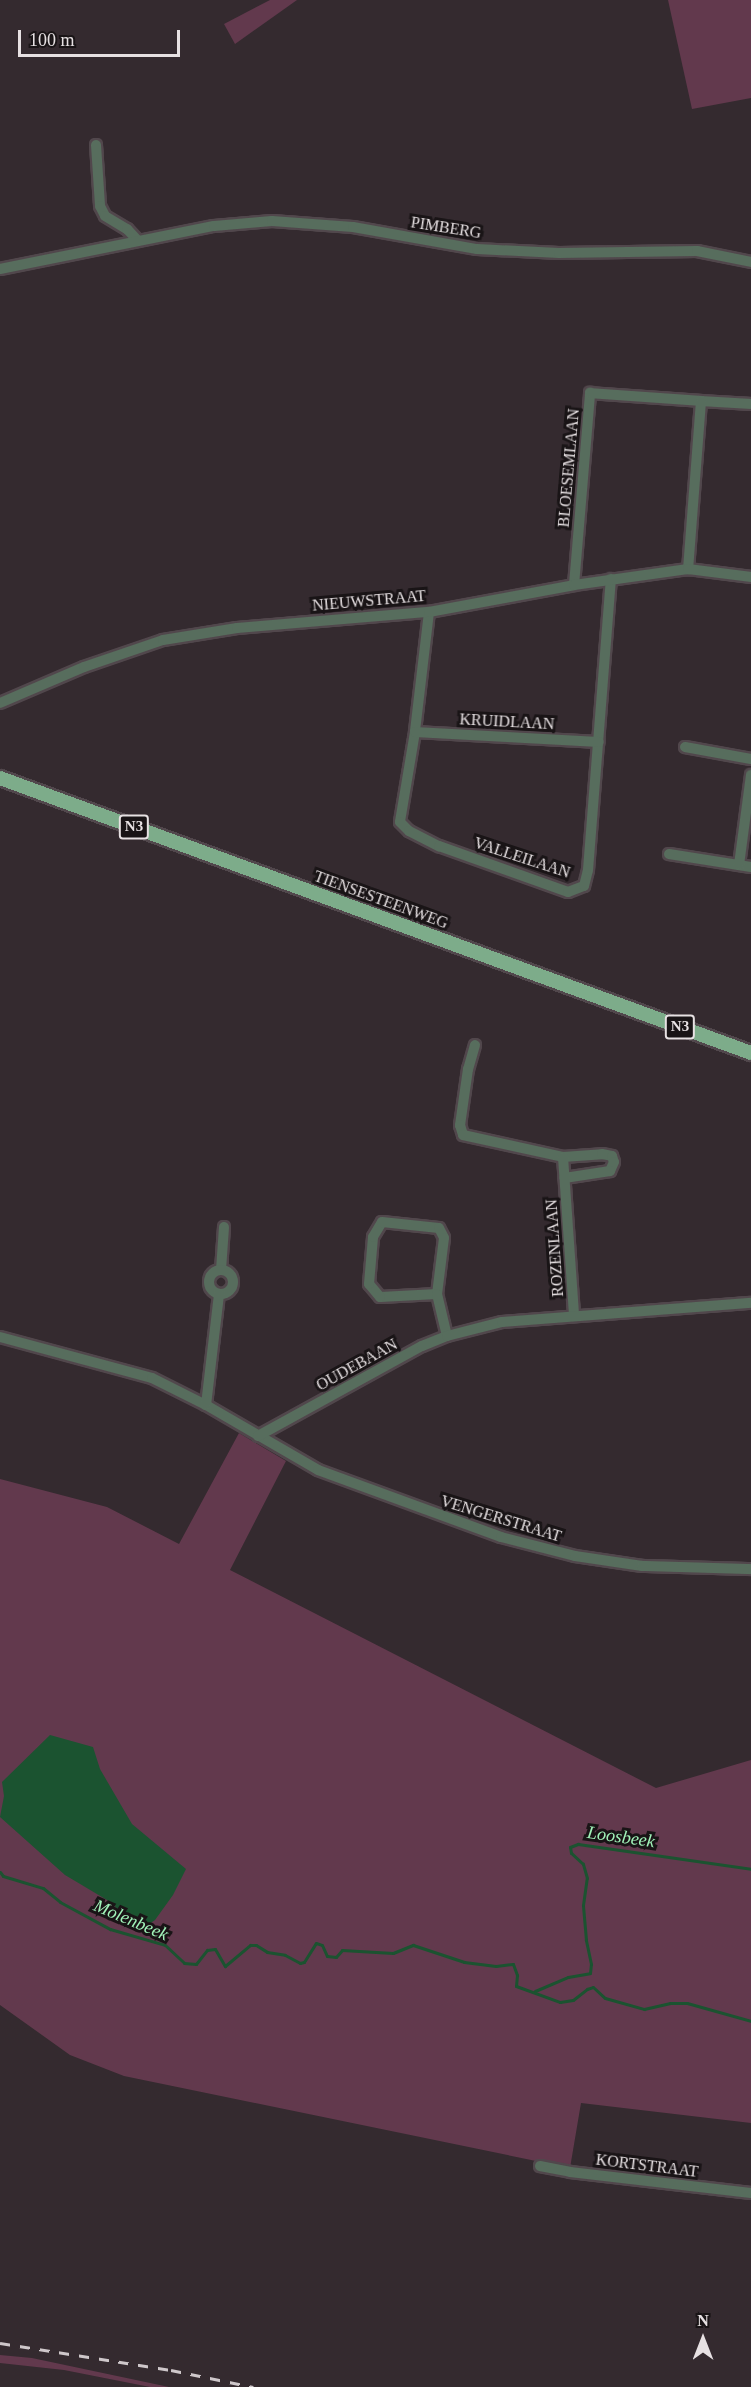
<!DOCTYPE html>
<html>
<head>
<meta charset="utf-8">
<style>
	body { margin:0 }
	#map { position:relative; width:751px; height:2387px; overflow:hidden; background:#342a2f; font-family:Georgia,serif }
	div>[style] { position:absolute }
	.green>* { inset:0; background:#62394d }
	.water>* { inset:0; background:#1b5330 }
	.stream>* { height:3px; margin:-1.5px; padding:0 1.5px; transform-origin:1.5px; border-radius:1.5px; background:#1b5330 }
	.roads { filter:drop-shadow(2px 0 #51474c) drop-shadow(-2px 0 #51474c) drop-shadow(0 2px #51474c) drop-shadow(0 -2px #51474c) }
	.minor>* { height:10px; margin:-5px; padding:0 5px; transform-origin:5px; border-radius:5px; background:#576d5d }
	.minor>.ring { margin:-5px; padding:0; box-sizing:content-box; background:none; border:10px solid #576d5d; border-radius:50% }
	.major>* { height:14px; margin:-7px; padding:0 7px; transform-origin:7px; border-radius:7px; background:#7dac8a }
	.rail>* { height:3px; margin-top:-1.5px; transform-origin:0; background:repeating-linear-gradient(90deg,#cec7ca 0 10px,transparent 0 20px) }
	span { translate:-50% -50%; white-space:nowrap; text-align:center; line-height:1.15; -webkit-text-stroke:6px #191416; paint-order:stroke }
	.shield-label span { padding:2px 4px; background:#191416; border:2px solid; border-radius:4px; -webkit-text-stroke-width:0 }
	.shield-label { font-size:15px; color:#e7e1e3; font-weight:700 }
	.street-label { font-size:16px; color:#e7e1e3 }
	.water-label { font-size:18px; color:#a1f3b9; font-style:italic }
	.north { position:absolute; left:673px; top:2309px; width:60px; height:60px; -webkit-text-stroke:4px #191416; paint-order:stroke; rotate:0deg; font-size:16px; font-weight:700; line-height:24px; text-align:center; color:#e7e1e3 }
	.north::after { content:''; display:block; margin:auto; width:21px; height:27px; background:#e7e1e3; clip-path:polygon(50% 0,100% 100%,50% 72%,0 100%) }
	.scale { position:absolute; left:18px; top:30px; width:162px; height:27px; box-sizing:border-box; border:3px solid #e7e1e3; border-top:0; padding-left:8px; font-size:18px; line-height:21px; white-space:nowrap; color:#e7e1e3; -webkit-text-stroke:4px #191416; paint-order:stroke }
</style>
</head>
<body>
<div id="map">
	<div class="green">
		<i style="clip-path:polygon(270px 0,297px 0,235px 44px,224px 24px)"></i>
		<i style="clip-path:polygon(668px 0,751px 0,751px 98px,692px 109px)"></i>
		<i style="clip-path:polygon(239px 1433px,286px 1461px,230px 1570px,656px 1788px,751px 1760px,751px 2123px,581px 2103px,570px 2168px,124px 2076px,70px 2055px,0 2005px,0 1479px,107px 1507px,179px 1544px)"></i>
		<i style="clip-path:polygon(0 2355px,32px 2358px,169px 2387px,150px 2387px,64px 2370px,0 2363px)"></i>
	</div>
	<div class="water">
		<i style="clip-path:polygon(50px 1735px,93px 1747px,100px 1769px,132px 1824px,186px 1869px,173px 1895px,155px 1920px,142px 1929px,107px 1900px,65px 1875px,0 1817px,4px 1796px,2px 1782px)"></i>
	</div>
	<div class="stream">
		<i style="left:0;top:1872px;width:5px;rotate:53deg"></i>
		<i style="left:3px;top:1876px;width:42px;rotate:16.7deg"></i>
		<i style="left:43px;top:1888px;width:22px;rotate:39deg"></i>
		<i style="left:60px;top:1902px;width:57px;rotate:28.4deg"></i>
		<i style="left:110px;top:1929px;width:57px;rotate:16.2deg"></i>
		<i style="left:165px;top:1945px;width:26px;rotate:43deg"></i>
		<i style="left:184px;top:1963px;width:12px;rotate:5deg"></i>
		<i style="left:196px;top:1964px;width:18px;rotate:-52deg"></i>
		<i style="left:207px;top:1950px;width:8px;rotate:-7deg"></i>
		<i style="left:215px;top:1949px;width:20px;rotate:60deg"></i>
		<i style="left:225px;top:1966px;width:33px;rotate:-40deg"></i>
		<i style="left:250px;top:1945px;width:6px"></i>
		<i style="left:256px;top:1945px;width:13px;rotate:32deg"></i>
		<i style="left:267px;top:1952px;width:18px;rotate:9deg"></i>
		<i style="left:285px;top:1955px;width:17px;rotate:28deg"></i>
		<i style="left:300px;top:1963px;width:4px;rotate:-14deg"></i>
		<i style="left:304px;top:1962px;width:22px;rotate:-58deg"></i>
		<i style="left:316px;top:1943px;width:6px;rotate:18deg"></i>
		<i style="left:322px;top:1945px;width:12px;rotate:66deg"></i>
		<i style="left:327px;top:1956px;width:9px;rotate:6deg"></i>
		<i style="left:336px;top:1957px;width:9px;rotate:-49deg"></i>
		<i style="left:342px;top:1950px;width:51px;rotate:3.4deg"></i>
		<i style="left:393px;top:1953px;width:22px;rotate:-22deg"></i>
		<i style="left:413px;top:1945px;width:54px;rotate:18.4deg"></i>
		<i style="left:464px;top:1962px;width:32px;rotate:7deg"></i>
		<i style="left:496px;top:1966px;width:17px;rotate:-7deg"></i>
		<i style="left:513px;top:1964px;width:12px;rotate:70deg"></i>
		<i style="left:517px;top:1975px;width:11px;rotate:95deg"></i>
		<i style="left:516px;top:1986px;width:47px;rotate:20deg"></i>
		<i style="left:560px;top:2002px;width:13px;rotate:-9deg"></i>
		<i style="left:573px;top:2000px;width:18px;rotate:-38deg"></i>
		<i style="left:587px;top:1989px;width:6px;rotate:-18deg"></i>
		<i style="left:593px;top:1987px;width:16px;rotate:43deg"></i>
		<i style="left:605px;top:1998px;width:41px;rotate:15.8deg"></i>
		<i style="left:644px;top:2009px;width:27px;rotate:-13deg"></i>
		<i style="left:670px;top:2003px;width:17px"></i>
		<i style="left:687px;top:2003px;width:66px;rotate:15.7deg"></i>
		<i style="left:535px;top:1991px;width:36px;rotate:-23deg"></i>
		<i style="left:568px;top:1977px;width:22px;rotate:-10deg"></i>
		<i style="left:590px;top:1973px;width:9px;rotate:-84deg"></i>
		<i style="left:591px;top:1964px;width:25px;rotate:-102deg"></i>
		<i style="left:586px;top:1940px;width:35px;rotate:-95deg"></i>
		<i style="left:583px;top:1905px;width:27px;rotate:-82deg"></i>
		<i style="left:587px;top:1878px;width:15px;rotate:-106deg"></i>
		<i style="left:583px;top:1864px;width:16px;rotate:-137deg"></i>
		<i style="left:571px;top:1853px;width:6px;rotate:-99deg"></i>
		<i style="left:570px;top:1847px;width:9px;rotate:-21deg"></i>
		<i style="left:578px;top:1844px;width:175px;rotate:8.2deg"></i>
	</div>
	<div class="roads">
		<div class="minor">
			<i style="left:96px;top:145px;width:61px;rotate:86.2deg"></i>
			<i style="left:100px;top:206px;width:11px;rotate:63deg"></i>
			<i style="left:105px;top:216px;width:26px;rotate:31deg"></i>
			<i style="left:127px;top:229px;width:16px;rotate:47deg"></i>
			<i style="left:0;top:269px;width:218px;rotate:-11.4deg"></i>
			<i style="left:214px;top:226px;width:58px;rotate:-4.9deg"></i>
			<i style="left:272px;top:221px;width:81px;rotate:4.2deg"></i>
			<i style="left:353px;top:227px;width:126px;rotate:10.1deg"></i>
			<i style="left:477px;top:249px;width:82px;rotate:2.8deg"></i>
			<i style="left:559px;top:253px;width:138px;rotate:-0.8deg"></i>
			<i style="left:697px;top:251px;width:55px;rotate:11.5deg"></i>
			<i style="left:701px;top:401px;width:50px;rotate:3.4deg"></i>
			<i style="left:574px;top:585px;width:193px;rotate:-85.2deg"></i>
			<i style="left:590px;top:393px;width:111px;rotate:4.1deg"></i>
			<i style="left:701px;top:401px;width:169px;rotate:94.4deg"></i>
			<i style="left:429px;top:612px;width:121px;rotate:96.7deg"></i>
			<i style="left:415px;top:732px;width:91px;rotate:99.5deg"></i>
			<i style="left:400px;top:822px;width:13px;rotate:45deg"></i>
			<i style="left:409px;top:831px;width:34px;rotate:27deg"></i>
			<i style="left:439px;top:846px;width:137px;rotate:19.6deg"></i>
			<i style="left:568px;top:892px;width:17px;rotate:-21deg"></i>
			<i style="left:584px;top:886px;width:16px;rotate:-76deg"></i>
			<i style="left:588px;top:870px;width:292px;rotate:-85.5deg"></i>
			<i style="left:0;top:703px;width:91px;rotate:-23.2deg"></i>
			<i style="left:84px;top:667px;width:83px;rotate:-18.9deg"></i>
			<i style="left:163px;top:640px;width:75px;rotate:-9.2deg"></i>
			<i style="left:237px;top:628px;width:193px;rotate:-4.8deg"></i>
			<i style="left:429px;top:612px;width:147px;rotate:-10.5deg"></i>
			<i style="left:574px;top:585px;width:115px;rotate:-8deg"></i>
			<i style="left:688px;top:569px;width:64px;rotate:7.2deg"></i>
			<i style="left:415px;top:732px;width:184px;rotate:3.1deg"></i>
			<i style="left:685px;top:747px;width:67px;rotate:10.3deg"></i>
			<i style="left:669px;top:854px;width:83px;rotate:9deg"></i>
			<i style="left:739px;top:865px;width:91px;rotate:-82.4deg"></i>
			<i style="left:475px;top:1045px;width:25px;rotate:106deg"></i>
			<i style="left:468px;top:1069px;width:57px;rotate:98.1deg"></i>
			<i style="left:460px;top:1125px;width:10px;rotate:73deg"></i>
			<i style="left:463px;top:1135px;width:102px;rotate:12.4deg"></i>
			<i style="left:563px;top:1157px;width:39px;rotate:-4deg"></i>
			<i style="left:602px;top:1154px;width:10px;rotate:11deg"></i>
			<i style="left:612px;top:1156px;width:6px;rotate:72deg"></i>
			<i style="left:614px;top:1162px;width:10px;rotate:114deg"></i>
			<i style="left:610px;top:1171px;width:46px;rotate:171.2deg"></i>
			<i style="left:563px;top:1157px;width:159px;rotate:86deg"></i>
			<i style="left:221px;top:1270px;width:43px;rotate:-86deg"></i>
			<i class="ring" style="left:209px;top:1270px;width:14px;height:14px"></i>
			<i style="left:437px;top:1294px;width:57px;rotate:177deg"></i>
			<i style="left:380px;top:1297px;width:17px;rotate:-130deg"></i>
			<i style="left:369px;top:1284px;width:47px;rotate:-85.1deg"></i>
			<i style="left:373px;top:1237px;width:17px;rotate:-59deg"></i>
			<i style="left:382px;top:1222px;width:57px;rotate:6deg"></i>
			<i style="left:439px;top:1228px;width:11px;rotate:63deg"></i>
			<i style="left:444px;top:1238px;width:56px;rotate:97.1deg"></i>
			<i style="left:437px;top:1294px;width:43px;rotate:76.6deg"></i>
			<i style="left:0;top:1337px;width:157px;rotate:15.1deg"></i>
			<i style="left:152px;top:1378px;width:60px;rotate:26.6deg"></i>
			<i style="left:206px;top:1405px;width:129px;rotate:30.1deg"></i>
			<i style="left:318px;top:1470px;width:195px;rotate:20.1deg"></i>
			<i style="left:501px;top:1537px;width:76px;rotate:14.4deg"></i>
			<i style="left:575px;top:1556px;width:68px;rotate:8.5deg"></i>
			<i style="left:642px;top:1566px;width:109px;rotate:1.6deg"></i>
			<i style="left:206px;top:1405px;width:112px;rotate:-83.3deg"></i>
			<i style="left:258px;top:1436px;width:187px;rotate:-28.8deg"></i>
			<i style="left:422px;top:1346px;width:27px;rotate:-22deg"></i>
			<i style="left:447px;top:1336px;width:57px;rotate:-14.3deg"></i>
			<i style="left:502px;top:1322px;width:250px;rotate:-4.4deg"></i>
			<i style="left:540px;top:2166px;width:31px;rotate:11deg"></i>
			<i style="left:570px;top:2172px;width:182px;rotate:6.6deg"></i>
		</div>
		<div class="major">
			<i style="left:0;top:778px;width:800px;rotate:20.11deg"></i>
		</div>
	</div>
	<div class="rail">
		<i style="left:0;top:2343px;width:173px;rotate:9deg"></i>
		<i style="left:171px;top:2370px;width:84px;rotate:11.7deg"></i>
	</div>
	<div class="shield-label">
		<span style="left:134px;top:827px">N3</span>
		<span style="left:680px;top:1027px">N3</span>
	</div>
	<div class="street-label">
		<span style="left:446px;top:228px;rotate:9deg">PIMBERG</span>
		<span style="left:569px;top:468px;rotate:-85deg">BLOESEMLAAN</span>
		<span style="left:369px;top:601px;rotate:-5deg">NIEUWSTRAAT</span>
		<span style="left:507px;top:722px;rotate:3deg">KRUIDLAAN</span>
		<span style="left:522px;top:858px;rotate:18deg">VALLEILAAN</span>
		<span style="left:381px;top:900px;rotate:20deg">TIENSESTEENWEG</span>
		<span style="left:555px;top:1248px;rotate:-94deg">ROZENLAAN</span>
		<span style="left:357px;top:1365px;rotate:-29deg">OUDEBAAN</span>
		<span style="left:501px;top:1519px;rotate:17deg">VENGERSTRAAT</span>
		<span style="left:647px;top:2166px;rotate:7deg">KORTSTRAAT</span>
	</div>
	<div class="water-label">
		<span style="left:621px;top:1837px;rotate:8deg">Loosbeek</span>
		<span style="left:131px;top:1920px;rotate:23deg">Molenbeek</span>
	</div>
	<div class="north">N</div>
	<div class="scale">100 m</div>
</div>
</body>
</html>
